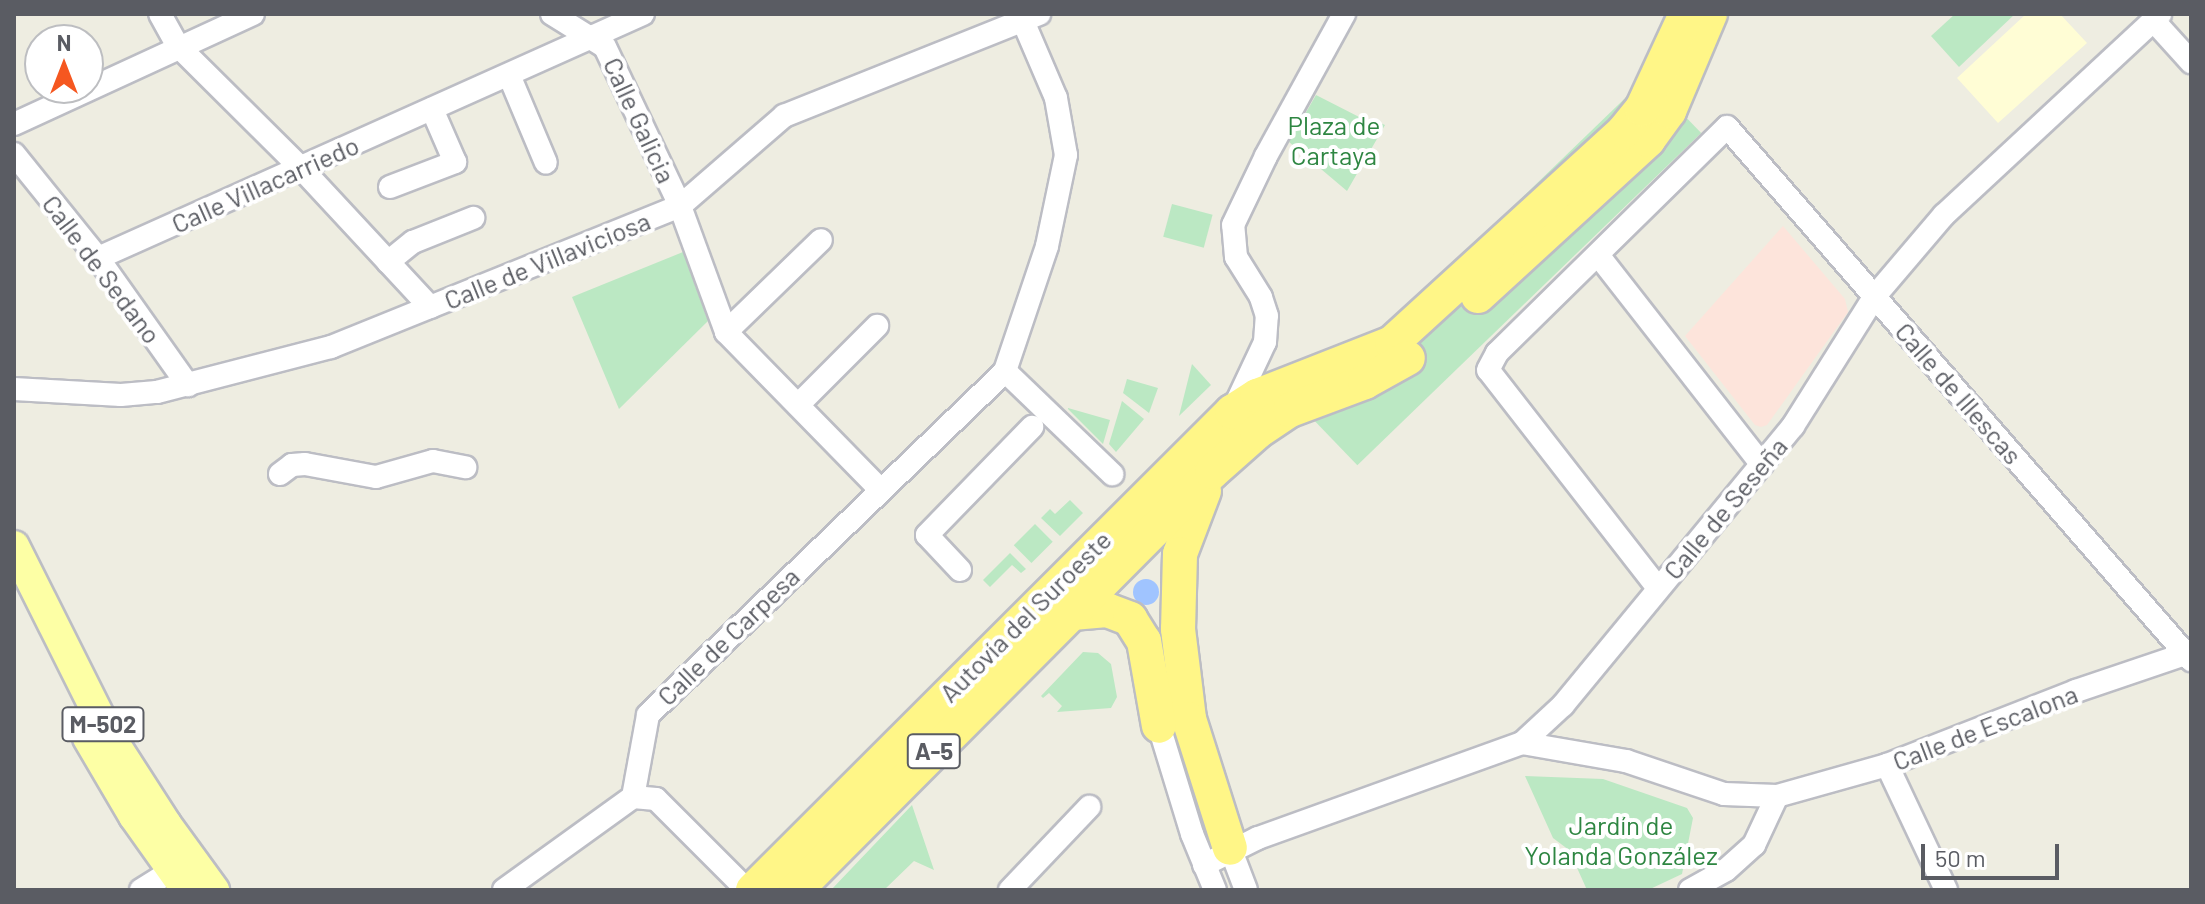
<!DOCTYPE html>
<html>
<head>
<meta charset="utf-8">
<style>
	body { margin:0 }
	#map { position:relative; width:2205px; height:904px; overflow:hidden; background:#eeede1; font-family:Barlow,sans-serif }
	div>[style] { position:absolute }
	.commercial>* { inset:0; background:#fffdd5 }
	.medical>* { inset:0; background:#fde4db }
	.green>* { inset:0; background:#bbe8c3; transform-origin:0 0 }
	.water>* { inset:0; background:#a0c4ff }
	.round { border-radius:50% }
	.roads { filter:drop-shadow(2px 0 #bcbdc4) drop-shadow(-2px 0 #bcbdc4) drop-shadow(0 2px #bcbdc4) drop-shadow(0 -2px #bcbdc4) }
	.minor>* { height:22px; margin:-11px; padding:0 11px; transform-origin:11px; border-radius:11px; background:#fff }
	.major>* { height:30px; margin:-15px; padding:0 15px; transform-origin:15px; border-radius:15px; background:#fdffa5 }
	.highway>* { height:34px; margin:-17px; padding:0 17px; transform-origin:17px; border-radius:17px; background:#fff687 }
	span { translate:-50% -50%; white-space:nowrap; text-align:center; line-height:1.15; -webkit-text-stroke:8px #fff; paint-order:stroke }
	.shield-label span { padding:2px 6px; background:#fff; border:2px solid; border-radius:6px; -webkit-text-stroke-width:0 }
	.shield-label { font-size:24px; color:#5a5c63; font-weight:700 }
	.street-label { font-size:26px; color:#5a5c63 }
	.park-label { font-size:26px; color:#2e8642 }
	.frame { position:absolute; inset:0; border:16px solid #5a5c63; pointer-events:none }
	.north { position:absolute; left:24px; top:24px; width:80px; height:80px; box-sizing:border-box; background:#fff; border:2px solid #bdbec1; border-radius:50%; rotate:0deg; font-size:22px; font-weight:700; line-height:32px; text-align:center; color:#5a5c63 }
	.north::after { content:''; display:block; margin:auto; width:28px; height:36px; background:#f55720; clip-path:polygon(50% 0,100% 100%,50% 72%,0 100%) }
	.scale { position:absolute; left:1921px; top:844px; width:138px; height:36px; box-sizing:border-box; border:4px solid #5a5c63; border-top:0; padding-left:10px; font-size:24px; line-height:28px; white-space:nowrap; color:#5a5c63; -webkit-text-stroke:6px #fff; paint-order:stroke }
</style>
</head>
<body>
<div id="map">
	<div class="commercial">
		<i style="clip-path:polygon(2026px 14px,2060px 14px,2087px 43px,1998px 123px,1957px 78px)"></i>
	</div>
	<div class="medical">
		<i style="clip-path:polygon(1783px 226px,1845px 299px,1848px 312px,1767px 425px,1761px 427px,1755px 425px,1685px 336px)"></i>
	</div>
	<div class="green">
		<i style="clip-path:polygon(1955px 14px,2015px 14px,1959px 67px,1931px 36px)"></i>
		<i style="left:1647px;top:77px;width:78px;height:478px;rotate:46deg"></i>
		<i style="clip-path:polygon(1316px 95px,1369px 122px,1372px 119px,1385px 125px,1347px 191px,1289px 142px)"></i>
		<i style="left:1172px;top:204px;width:42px;height:34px;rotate:15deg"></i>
		<i style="clip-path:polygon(683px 252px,708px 321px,619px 409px,572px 297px)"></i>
		<i style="clip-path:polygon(1192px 364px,1211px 385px,1179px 416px)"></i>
		<i style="clip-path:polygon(1127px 379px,1158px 388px,1149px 413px,1123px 393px)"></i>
		<i style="clip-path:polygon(1122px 401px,1144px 419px,1116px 452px,1109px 444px)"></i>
		<i style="clip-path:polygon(1068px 408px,1110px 420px,1103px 444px,1068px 409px)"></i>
		<i style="clip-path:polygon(1070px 500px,1083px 513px,1060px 536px,1041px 518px,1050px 509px,1055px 514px)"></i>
		<i style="left:1035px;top:524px;width:25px;height:30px;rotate:45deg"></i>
		<i style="clip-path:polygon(1010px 553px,1026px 569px,1021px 573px,1012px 565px,990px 587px,983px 580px)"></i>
		<i style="clip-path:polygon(1083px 652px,1098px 653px,1111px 664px,1117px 697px,1111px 708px,1057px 712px,1062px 706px,1049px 693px,1043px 698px,1041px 696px)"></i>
		<i style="clip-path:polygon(1525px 776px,1603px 779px,1687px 808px,1693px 818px,1682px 874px,1648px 890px,1587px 890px,1569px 850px,1553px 838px)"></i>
		<i style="clip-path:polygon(912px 805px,934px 870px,914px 861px,884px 890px,831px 890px)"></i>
	</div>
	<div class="water">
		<i class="round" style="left:1133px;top:579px;width:26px;height:26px"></i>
	</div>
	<div class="roads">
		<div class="minor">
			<i style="left:160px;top:14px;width:37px;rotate:61deg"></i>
			<i style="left:178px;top:46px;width:173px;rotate:44.8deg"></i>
			<i style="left:301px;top:168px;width:190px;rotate:47.1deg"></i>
			<i style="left:552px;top:14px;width:62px;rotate:31.9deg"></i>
			<i style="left:605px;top:47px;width:176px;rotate:64.7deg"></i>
			<i style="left:680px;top:206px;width:134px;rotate:69.9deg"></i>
			<i style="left:726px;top:332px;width:220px;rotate:45.6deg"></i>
			<i style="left:2153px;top:20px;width:57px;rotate:47.9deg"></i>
			<i style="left:509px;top:75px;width:95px;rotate:67.2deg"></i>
			<i style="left:14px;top:124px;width:263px;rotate:-24.7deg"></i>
			<i style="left:14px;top:154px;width:134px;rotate:51.1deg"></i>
			<i style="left:98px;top:258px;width:156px;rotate:54.7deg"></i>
			<i style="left:390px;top:187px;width:70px;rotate:-21deg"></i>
			<i style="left:455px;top:162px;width:58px;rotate:-113.5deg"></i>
			<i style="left:1598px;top:255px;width:266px;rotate:52deg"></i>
			<i style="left:98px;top:258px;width:597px;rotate:-24.12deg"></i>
			<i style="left:388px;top:262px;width:32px;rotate:-39deg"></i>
			<i style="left:413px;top:242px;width:65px;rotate:-21.8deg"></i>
			<i style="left:726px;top:332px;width:132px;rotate:-44.1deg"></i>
			<i style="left:1005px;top:371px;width:149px;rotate:43.9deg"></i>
			<i style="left:14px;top:389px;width:107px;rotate:3.2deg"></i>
			<i style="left:121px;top:395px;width:36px;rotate:-5deg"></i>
			<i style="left:157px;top:392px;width:180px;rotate:-14.5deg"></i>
			<i style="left:331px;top:347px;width:376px;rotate:-22deg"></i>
			<i style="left:680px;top:206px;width:138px;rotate:-40.9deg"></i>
			<i style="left:784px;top:116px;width:275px;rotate:-21.8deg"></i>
			<i style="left:798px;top:405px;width:112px;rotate:-45deg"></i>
			<i style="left:1233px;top:410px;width:75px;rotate:-64.8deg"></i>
			<i style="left:1265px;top:342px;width:26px;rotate:-86deg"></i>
			<i style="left:1267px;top:316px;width:20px;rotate:-108deg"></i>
			<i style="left:1261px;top:297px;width:47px;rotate:-122deg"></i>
			<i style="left:1236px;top:257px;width:32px;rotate:-95deg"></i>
			<i style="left:1233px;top:225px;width:76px;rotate:-64.4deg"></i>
			<i style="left:1266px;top:156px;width:162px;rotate:-61.2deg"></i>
			<i style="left:280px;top:474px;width:15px;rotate:-37deg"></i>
			<i style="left:292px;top:465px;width:13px;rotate:-4deg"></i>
			<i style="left:305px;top:464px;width:72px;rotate:10.4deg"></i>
			<i style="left:376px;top:477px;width:59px;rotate:-15.7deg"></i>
			<i style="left:433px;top:461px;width:33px;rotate:11deg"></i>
			<i style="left:960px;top:570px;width:48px;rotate:-133.3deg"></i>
			<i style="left:927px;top:535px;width:151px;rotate:-45.8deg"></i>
			<i style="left:1658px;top:588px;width:276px;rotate:-127.9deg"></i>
			<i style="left:1488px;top:370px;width:19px;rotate:-62deg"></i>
			<i style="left:1497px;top:353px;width:322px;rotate:-44.5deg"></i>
			<i style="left:1727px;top:127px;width:707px;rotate:48.96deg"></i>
			<i style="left:1159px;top:726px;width:113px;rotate:73deg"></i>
			<i style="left:1192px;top:834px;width:61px;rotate:67.7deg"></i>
			<i style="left:1522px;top:743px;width:106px;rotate:9.8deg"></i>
			<i style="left:1626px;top:761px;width:103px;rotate:18.6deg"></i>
			<i style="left:1724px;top:794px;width:53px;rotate:2.2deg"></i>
			<i style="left:1777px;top:796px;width:114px;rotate:-15.7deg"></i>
			<i style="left:1887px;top:765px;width:203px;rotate:-21.4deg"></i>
			<i style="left:2076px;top:691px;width:121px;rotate:-18.7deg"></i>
			<i style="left:1887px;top:765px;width:138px;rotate:64.7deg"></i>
			<i style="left:633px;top:797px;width:23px;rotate:5deg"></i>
			<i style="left:656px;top:799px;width:116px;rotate:45deg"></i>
			<i style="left:1230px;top:848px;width:45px;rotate:69.1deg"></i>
			<i style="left:1204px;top:865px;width:60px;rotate:-26.6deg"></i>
			<i style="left:1258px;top:838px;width:281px;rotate:-19.8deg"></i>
			<i style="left:1522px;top:743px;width:56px;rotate:-42.8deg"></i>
			<i style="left:1563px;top:705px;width:362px;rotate:-50.5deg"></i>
			<i style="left:1793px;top:426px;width:154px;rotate:-57.8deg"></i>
			<i style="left:1875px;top:296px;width:106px;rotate:-49.6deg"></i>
			<i style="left:1944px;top:215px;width:295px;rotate:-42.9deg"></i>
			<i style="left:141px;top:890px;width:38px;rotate:-32deg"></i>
			<i style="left:504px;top:890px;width:159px;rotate:-35.8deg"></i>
			<i style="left:633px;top:797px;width:83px;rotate:-79.6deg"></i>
			<i style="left:648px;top:715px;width:496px;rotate:-43.9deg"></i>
			<i style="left:1005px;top:371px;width:132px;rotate:-71.4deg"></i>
			<i style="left:1047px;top:246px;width:93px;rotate:-78.2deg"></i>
			<i style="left:1066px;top:155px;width:58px;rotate:-100deg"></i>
			<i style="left:1056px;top:98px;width:91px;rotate:-113.2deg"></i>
			<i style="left:1010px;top:890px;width:115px;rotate:-46.4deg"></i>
			<i style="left:1690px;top:890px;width:41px;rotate:-29.1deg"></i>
			<i style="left:1726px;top:870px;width:38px;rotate:-42deg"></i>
			<i style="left:1754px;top:845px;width:54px;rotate:-64.9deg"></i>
		</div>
		<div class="major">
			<i style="left:14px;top:546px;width:210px;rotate:63.4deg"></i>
			<i style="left:108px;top:734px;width:107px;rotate:57.2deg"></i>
			<i style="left:166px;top:824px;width:82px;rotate:54deg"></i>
			<i style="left:88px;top:738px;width:91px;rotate:59.5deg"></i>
			<i style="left:134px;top:816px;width:85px;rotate:54.6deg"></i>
		</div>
		<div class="highway">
			<i style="left:1478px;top:296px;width:231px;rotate:-42.5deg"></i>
			<i style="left:1648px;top:140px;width:36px;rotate:-54deg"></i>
			<i style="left:1669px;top:111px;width:105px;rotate:-67.1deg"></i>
			<i style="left:1204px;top:491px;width:67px;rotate:110.9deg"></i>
			<i style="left:1180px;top:554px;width:75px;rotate:91.5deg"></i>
			<i style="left:1178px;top:629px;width:91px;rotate:83deg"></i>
			<i style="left:1189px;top:719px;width:135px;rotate:72.4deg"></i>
			<i style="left:1072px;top:613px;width:35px;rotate:-5deg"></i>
			<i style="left:1107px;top:610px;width:25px;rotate:21deg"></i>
			<i style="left:1130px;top:619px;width:26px;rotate:58deg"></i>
			<i style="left:1144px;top:641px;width:86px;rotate:80deg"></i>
			<i style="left:753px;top:890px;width:677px;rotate:-44.94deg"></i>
			<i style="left:1232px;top:412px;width:30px;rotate:-33deg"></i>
			<i style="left:1257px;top:396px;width:145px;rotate:-21.4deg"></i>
			<i style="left:1392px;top:343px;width:314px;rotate:-42.4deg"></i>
			<i style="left:1624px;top:131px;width:28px;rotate:-51deg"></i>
			<i style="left:1642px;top:109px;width:105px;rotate:-65.1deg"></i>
			<i style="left:796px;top:890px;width:590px;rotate:-45.14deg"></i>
			<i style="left:1212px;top:472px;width:60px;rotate:-41.6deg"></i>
			<i style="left:1257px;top:432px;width:40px;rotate:-34deg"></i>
			<i style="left:1290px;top:410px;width:80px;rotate:-20.5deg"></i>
			<i style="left:1365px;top:382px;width:49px;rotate:-29.2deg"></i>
		</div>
	</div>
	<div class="shield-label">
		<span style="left:103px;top:724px">M-502</span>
		<span style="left:934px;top:751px">A-5</span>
	</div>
	<div class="street-label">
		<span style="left:640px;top:120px;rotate:65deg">Calle Galicia</span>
		<span style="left:265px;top:184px;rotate:-24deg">Calle Villacarriedo</span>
		<span style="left:547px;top:260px;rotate:-22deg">Calle de Villaviciosa</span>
		<span style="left:102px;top:269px;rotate:53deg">Calle de Sedano</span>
		<span style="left:1959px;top:393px;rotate:49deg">Calle de Illescas</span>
		<span style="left:1725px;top:508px;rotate:-50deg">Calle de Seseña</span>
		<span style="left:1025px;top:616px;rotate:-45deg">Autovía del Suroeste</span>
		<span style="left:728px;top:636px;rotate:-44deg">Calle de Carpesa</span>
		<span style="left:1985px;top:727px;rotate:-21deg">Calle de Escalona</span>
	</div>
	<div class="park-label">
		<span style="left:1334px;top:140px">Plaza de<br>Cartaya</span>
		<span style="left:1621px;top:840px">Jardín de<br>Yolanda González</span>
	</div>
	<div class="frame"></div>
	<div class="north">N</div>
	<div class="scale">50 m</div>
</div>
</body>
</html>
